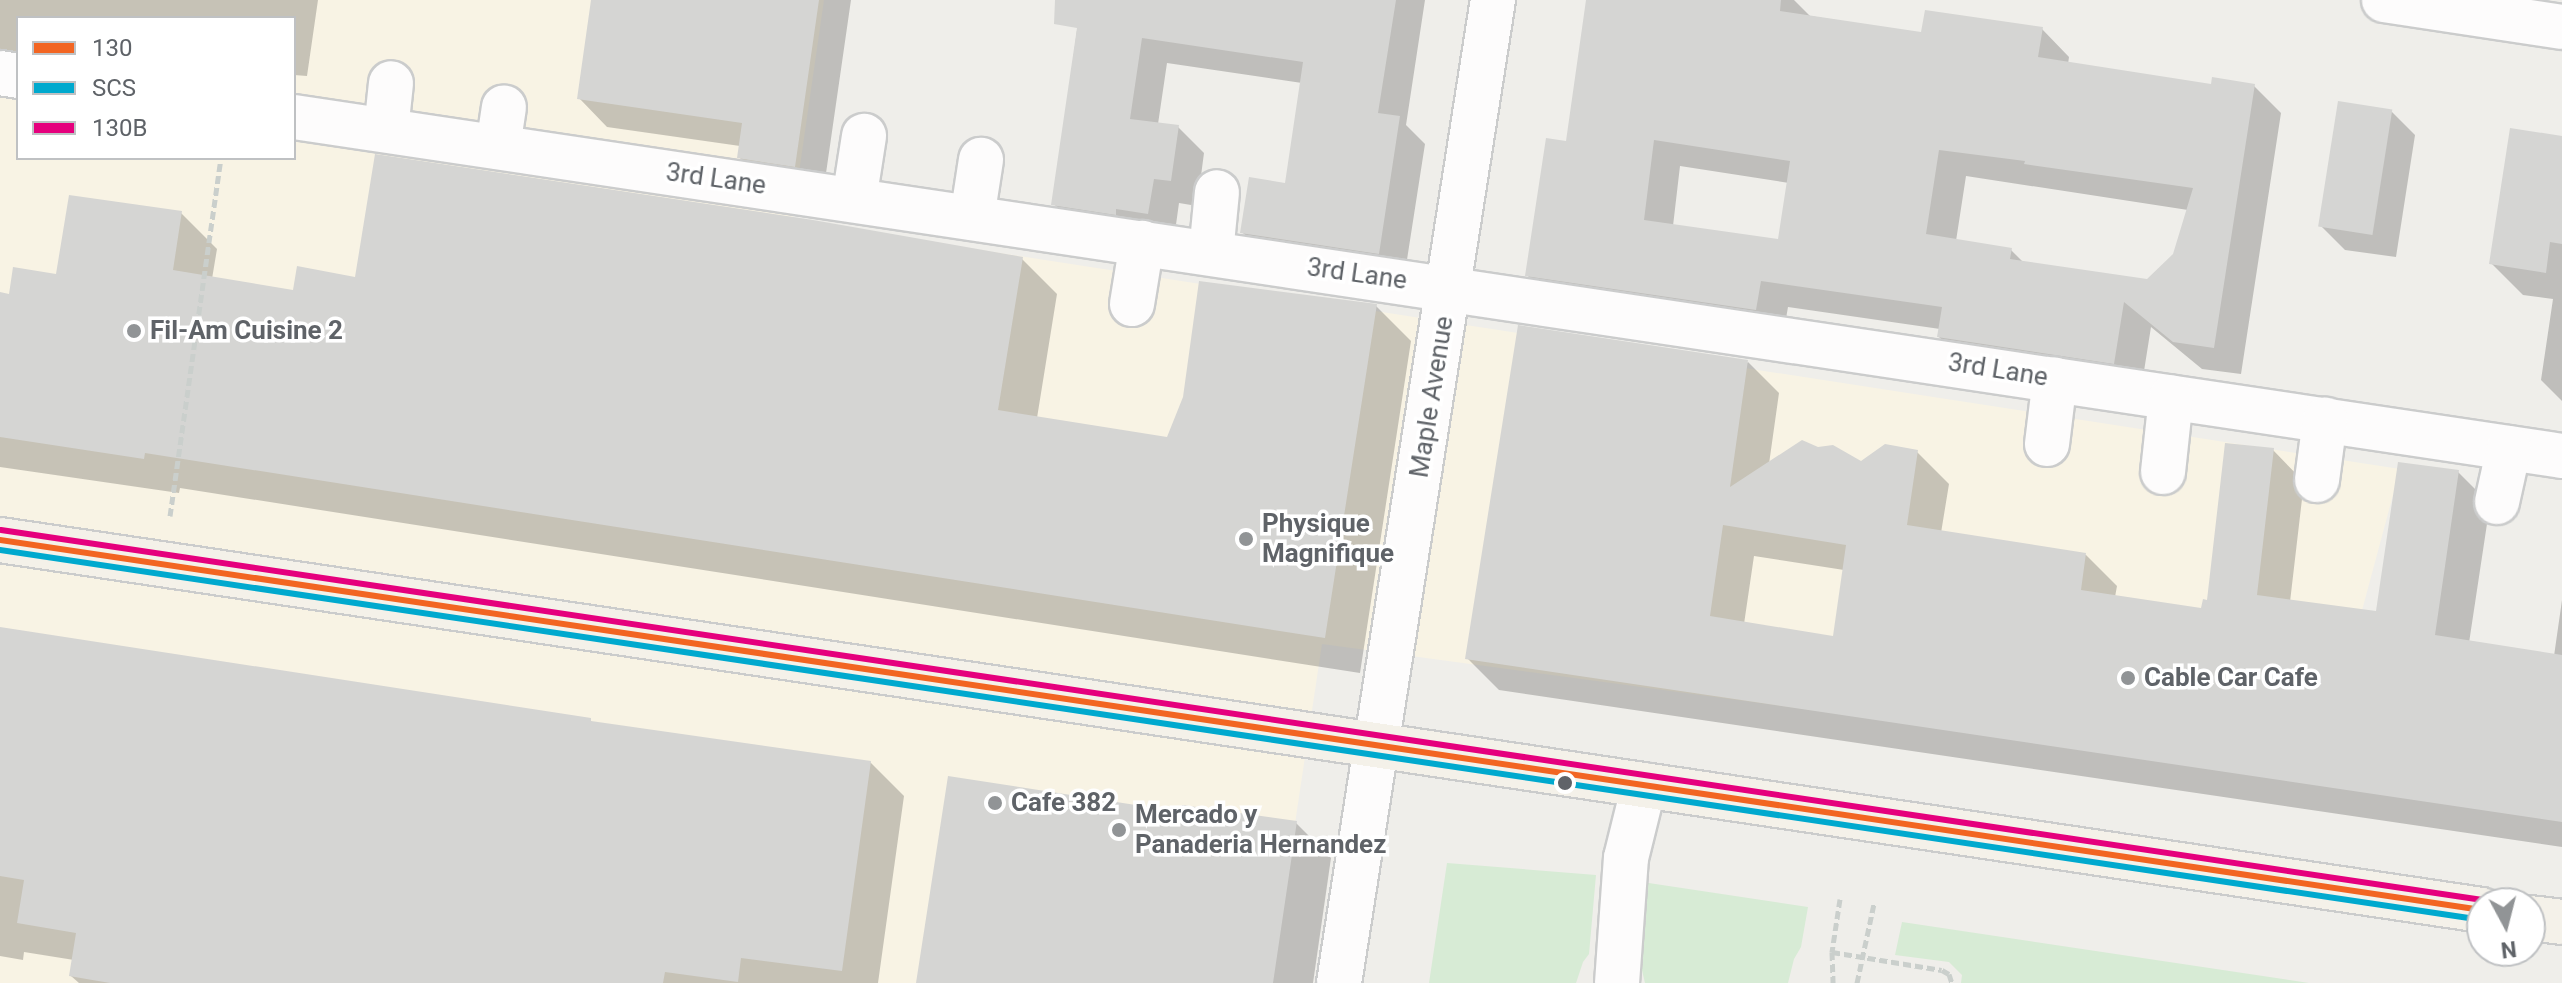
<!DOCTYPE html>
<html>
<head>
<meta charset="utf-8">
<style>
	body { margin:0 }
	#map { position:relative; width:2562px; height:983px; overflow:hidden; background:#efeeea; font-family:Roboto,sans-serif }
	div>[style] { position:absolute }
	.commercial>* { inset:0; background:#f8f3e4 }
	.green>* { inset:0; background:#d7ebd5 }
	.shadow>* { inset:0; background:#0003 }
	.building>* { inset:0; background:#d5d5d3; transform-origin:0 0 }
	.path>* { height:5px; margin-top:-2.5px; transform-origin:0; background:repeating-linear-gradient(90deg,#cacfcc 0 8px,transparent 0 12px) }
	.roads { filter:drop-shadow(2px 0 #cbcccc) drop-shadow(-2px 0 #cbcccc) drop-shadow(0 2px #cbcccc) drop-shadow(0 -2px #cbcccc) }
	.minor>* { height:44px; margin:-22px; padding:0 22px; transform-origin:22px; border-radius:22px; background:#fdfcfc }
	.major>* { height:44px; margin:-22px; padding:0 22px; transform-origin:22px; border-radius:22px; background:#f4f1e9 }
	.bus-1>* { height:6px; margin:-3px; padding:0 3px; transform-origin:3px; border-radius:3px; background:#f26522 }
	.bus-2>* { height:6px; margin:-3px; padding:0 3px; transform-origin:3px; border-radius:3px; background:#00a9ce }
	.bus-3>* { height:6px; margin:-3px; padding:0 3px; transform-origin:3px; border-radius:3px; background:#e5007d }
	.dots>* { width:22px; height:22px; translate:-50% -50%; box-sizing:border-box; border:4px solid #fff; border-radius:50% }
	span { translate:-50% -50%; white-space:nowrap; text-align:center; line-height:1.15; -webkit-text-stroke:7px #fff; paint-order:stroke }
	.street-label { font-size:26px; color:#5f6368 }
	.poi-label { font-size:26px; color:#5f6368; font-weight:700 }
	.left { translate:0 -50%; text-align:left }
	.legend { position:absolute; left:16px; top:16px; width:280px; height:144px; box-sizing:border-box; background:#fff; border:2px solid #bfc1c3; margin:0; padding:10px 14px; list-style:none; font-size:24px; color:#5f6368 }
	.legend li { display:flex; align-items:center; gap:16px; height:40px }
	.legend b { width:40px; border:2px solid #bfc1c3 }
	.north { position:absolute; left:2466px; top:887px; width:80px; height:80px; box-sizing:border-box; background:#fff; border:2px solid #bfc1c3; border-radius:50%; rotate:173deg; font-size:22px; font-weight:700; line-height:32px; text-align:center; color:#5f6368 }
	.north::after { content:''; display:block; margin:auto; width:28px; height:36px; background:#919496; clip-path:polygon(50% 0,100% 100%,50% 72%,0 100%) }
</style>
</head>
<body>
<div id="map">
	<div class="commercial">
		<i style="clip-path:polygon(evenodd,0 0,824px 0,792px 221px,2400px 469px,2317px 778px,1322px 644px,1271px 983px,0 983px,0 0,18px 18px,294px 18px,294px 158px,18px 158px,18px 18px)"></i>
	</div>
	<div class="green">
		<i style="clip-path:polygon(1447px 863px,1596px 875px,1589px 954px,1583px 962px,1576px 983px,1429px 983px)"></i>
		<i style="clip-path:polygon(1642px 882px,1808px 907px,1801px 947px,1794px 959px,1788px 983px,1645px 983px,1636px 945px)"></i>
		<i style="clip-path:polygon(1902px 922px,2309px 983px,1961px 983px,1962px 975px,1949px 962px,1895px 955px)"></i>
	</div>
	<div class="shadow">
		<i style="clip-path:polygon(0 0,318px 0,307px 76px,294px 75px,294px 18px,18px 18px,18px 82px,0 91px)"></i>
		<i style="clip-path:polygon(593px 0,851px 0,823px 194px,767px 186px,739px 157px,740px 146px,607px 127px,579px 98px)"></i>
		<i style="clip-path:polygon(1081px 0,1425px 0,1406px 125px,1425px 144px,1404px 279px,1268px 258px,1242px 232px,1287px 185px,1302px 83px,1167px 63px,1158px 124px,1178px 127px,1204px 153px,1197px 206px,1179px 203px,1174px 239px,1079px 230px,1054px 204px)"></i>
		<i style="clip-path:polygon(evenodd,1589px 0,1794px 0,1810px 16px,1923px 34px,2042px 29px,2069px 57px,2068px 64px,2213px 86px,2254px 86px,2281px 113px,2241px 374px,2202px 369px,2151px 327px,2141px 390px,1966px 364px,1939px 337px,1940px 329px,1788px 307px,1783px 336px,1554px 302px,1527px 275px,1567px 144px,1589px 0,1680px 166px,1789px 183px,1780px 242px,1673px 226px,1680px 166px,1589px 0,1966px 176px,2188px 210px,2175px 255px,2148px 281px,2023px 262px,2011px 250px,1956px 241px,1966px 176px)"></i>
		<i style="clip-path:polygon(2391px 111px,2415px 135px,2396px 257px,2345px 250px,2321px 226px)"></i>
		<i style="clip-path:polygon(2562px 138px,2562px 401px,2541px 380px,2553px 299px,2523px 295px,2491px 263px)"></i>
		<i style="clip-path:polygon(181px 213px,217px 249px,212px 279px,295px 293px,357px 279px,1022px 259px,1057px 294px,1037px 418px,1168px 439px,1376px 306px,1411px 341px,1360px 673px,180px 488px,179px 493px,0 467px,0 294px,11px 296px,58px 276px)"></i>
		<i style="clip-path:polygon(evenodd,1748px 362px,1779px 393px,1769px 464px,1861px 464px,1917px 452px,1949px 484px,1941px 533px,2086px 555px,2117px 586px,2115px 597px,2203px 610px,2273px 450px,2304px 482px,2290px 602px,2377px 613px,2458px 472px,2490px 504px,2469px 643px,2554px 656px,2562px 600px,2562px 847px,1499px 690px,1467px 658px,1748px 362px,1754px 556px,1844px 570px,1834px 639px,1744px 624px,1754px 556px)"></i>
		<i style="clip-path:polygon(0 630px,590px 720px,594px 724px,870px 762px,904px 796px,878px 983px,79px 983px,71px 976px,74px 960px,24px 952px,23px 960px,0 956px)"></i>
		<i style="clip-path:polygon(1183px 815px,1296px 823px,1331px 858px,1313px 983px,918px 983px)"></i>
	</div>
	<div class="building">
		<i style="clip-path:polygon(591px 0,819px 0,795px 167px,737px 158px,742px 123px,577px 99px)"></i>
		<i style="clip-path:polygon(1055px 0,1396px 0,1378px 113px,1400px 116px,1379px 254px,1240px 233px,1249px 177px,1285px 183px,1303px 62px,1142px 38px,1130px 119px,1179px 125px,1171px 181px,1154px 179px,1148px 214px,1116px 209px,1116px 215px,1051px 205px,1077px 28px,1054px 24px)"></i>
		<i style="clip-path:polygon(evenodd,1586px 0,1781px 0,1780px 11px,1921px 32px,1925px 10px,2043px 27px,2038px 57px,2211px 84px,2212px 77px,2255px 84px,2214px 348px,2173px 342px,2124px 302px,2114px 364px,1937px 337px,1942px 307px,1761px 281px,1756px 310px,1525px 276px,1546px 138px,1566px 141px,1586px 0,1654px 140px,1790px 161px,1778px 239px,1644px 220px,1654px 140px,1586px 0,1939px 150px,2025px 161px,2024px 164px,2193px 188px,2173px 254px,2147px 279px,2010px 259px,2012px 248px,1926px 234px,1939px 150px)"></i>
		<i style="left:2338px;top:101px;width:55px;height:127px;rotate:9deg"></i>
		<i style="clip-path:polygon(2510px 128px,2562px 136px,2562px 244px,2550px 242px,2546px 273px,2489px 264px)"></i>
		<i style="clip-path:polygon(375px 154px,813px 220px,1023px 257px,998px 410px,1167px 437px,1183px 397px,1199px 281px,1377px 304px,1325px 638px,145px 453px,144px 459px,0 437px,0 292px,9px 294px,13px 267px,56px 274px,69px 195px,182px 211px,173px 270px,293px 290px,297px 266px,355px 277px)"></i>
		<i style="clip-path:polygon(evenodd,1518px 325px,1748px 360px,1730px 487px,1802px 440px,1818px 447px,1833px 445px,1861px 461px,1885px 444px,1918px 450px,1907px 525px,2086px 553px,2081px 590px,2201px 608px,2203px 599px,2207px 600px,2225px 443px,2274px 448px,2257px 595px,2376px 611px,2398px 462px,2459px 470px,2435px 635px,2562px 655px,2562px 822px,1465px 659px,1518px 325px,1723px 525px,1846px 545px,1833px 636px,1710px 616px,1723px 525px)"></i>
		<i style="clip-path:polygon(0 627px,591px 718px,591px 721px,871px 761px,842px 971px,741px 958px,738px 982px,665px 972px,663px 983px,110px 983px,69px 976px,76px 933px,17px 923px,24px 880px,0 876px)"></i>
		<i style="clip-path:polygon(948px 776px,1181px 812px,1182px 805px,1297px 821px,1273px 983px,916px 983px)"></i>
	</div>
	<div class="path">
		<i style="left:170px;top:516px;width:362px;rotate:-81.9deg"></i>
		<i style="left:1840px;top:899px;width:54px;rotate:98.6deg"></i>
		<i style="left:1832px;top:952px;width:111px;rotate:9.3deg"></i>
		<i style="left:1942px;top:970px;width:8px;rotate:30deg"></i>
		<i style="left:1949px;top:974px;width:9px;rotate:72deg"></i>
		<i style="left:1832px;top:952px;width:31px;rotate:88deg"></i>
		<i style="left:1857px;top:983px;width:81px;rotate:-77.9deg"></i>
	</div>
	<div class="roads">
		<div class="minor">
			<i style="left:2384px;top:0;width:180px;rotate:8.6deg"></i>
			<i style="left:0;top:73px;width:18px;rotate:9deg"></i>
			<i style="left:294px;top:117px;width:2293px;rotate:8.5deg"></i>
			<i style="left:386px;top:130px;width:47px;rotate:-83.9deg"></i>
			<i style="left:498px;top:147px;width:40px;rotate:-81.5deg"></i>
			<i style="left:854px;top:200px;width:65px;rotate:-81.1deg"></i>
			<i style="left:972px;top:218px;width:59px;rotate:-81.2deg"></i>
			<i style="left:1211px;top:253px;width:61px;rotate:-84.4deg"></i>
			<i style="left:1132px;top:304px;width:62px;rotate:-80.7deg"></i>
			<i style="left:2047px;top:444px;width:65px;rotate:-83deg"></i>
			<i style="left:2163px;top:472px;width:75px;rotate:-83.9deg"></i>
			<i style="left:2317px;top:480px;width:61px;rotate:-82.4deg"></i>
			<i style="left:2497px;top:502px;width:55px;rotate:-77.5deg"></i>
			<i style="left:1339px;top:983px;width:995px;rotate:-81.1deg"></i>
			<i style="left:1617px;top:983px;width:125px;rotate:-85.9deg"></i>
			<i style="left:1626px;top:858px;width:75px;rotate:-76.1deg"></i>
		</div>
		<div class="major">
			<i style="left:0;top:540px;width:2509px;rotate:8.48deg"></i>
			<i style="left:2530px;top:918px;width:32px;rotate:7deg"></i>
		</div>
	</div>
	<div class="bus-1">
		<i style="left:0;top:540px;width:2509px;rotate:8.48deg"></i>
	</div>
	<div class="bus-2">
		<i style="left:0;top:550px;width:2508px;rotate:8.48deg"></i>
	</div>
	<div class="bus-3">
		<i style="left:1px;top:530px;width:2509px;rotate:8.48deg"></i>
	</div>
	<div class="dots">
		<i style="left:134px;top:331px;background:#919496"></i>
		<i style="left:1246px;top:539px;background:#919496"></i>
		<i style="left:2128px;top:678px;background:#919496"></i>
		<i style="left:1565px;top:783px;background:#5f6368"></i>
		<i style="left:995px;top:803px;background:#919496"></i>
		<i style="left:1119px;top:830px;background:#919496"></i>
	</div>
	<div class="street-label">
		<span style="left:716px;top:179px;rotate:8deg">3rd Lane</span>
		<span style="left:1357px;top:274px;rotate:8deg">3rd Lane</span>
		<span style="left:1998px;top:370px;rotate:9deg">3rd Lane</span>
		<span style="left:1432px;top:397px;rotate:-81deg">Maple Avenue</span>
	</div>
	<div class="poi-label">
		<span class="left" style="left:150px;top:331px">Fil-Am Cuisine 2</span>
		<span class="left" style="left:1262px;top:539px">Physique<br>Magnifique</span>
		<span class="left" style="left:2144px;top:678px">Cable Car Cafe</span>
		<span class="left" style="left:1011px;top:803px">Cafe 382</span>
		<span class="left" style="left:1135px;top:830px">Mercado y<br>Panaderia Hernandez</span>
	</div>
	<ul class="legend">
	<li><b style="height:10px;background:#f26522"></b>130</li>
	<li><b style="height:10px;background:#00a9ce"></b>SCS</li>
	<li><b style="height:10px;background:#e5007d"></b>130B</li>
	</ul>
	<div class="north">N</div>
</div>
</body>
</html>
